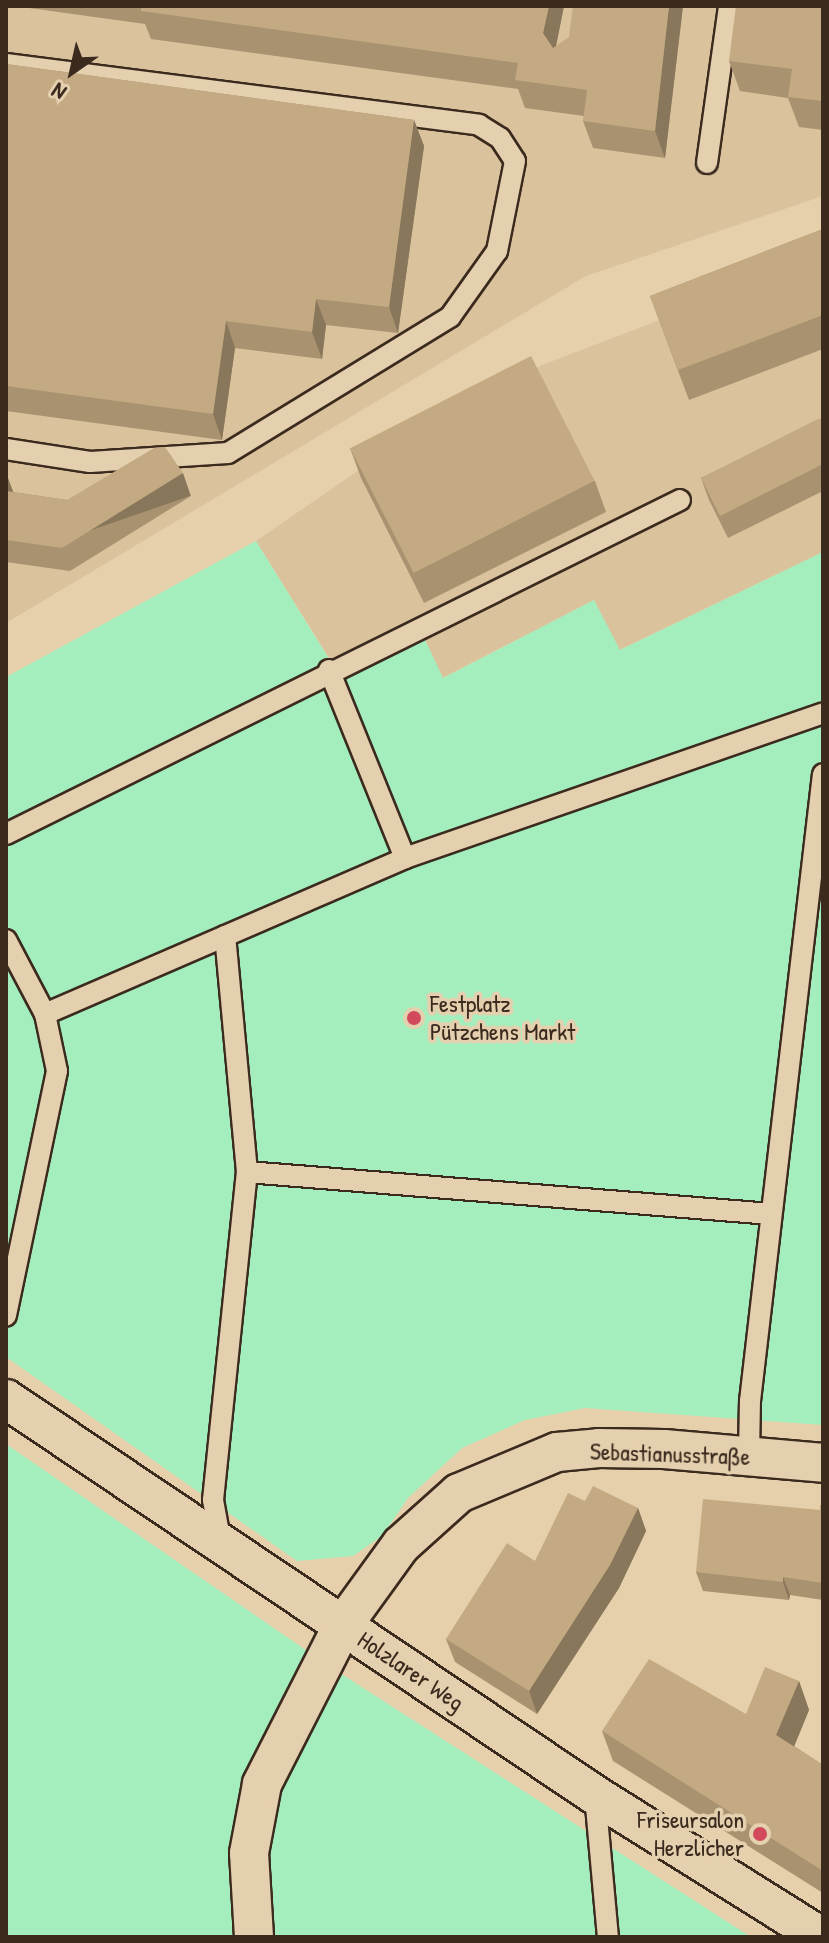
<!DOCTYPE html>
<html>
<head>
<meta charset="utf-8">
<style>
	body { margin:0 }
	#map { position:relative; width:829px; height:1943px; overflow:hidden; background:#e6d0ac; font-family:"Patrick Hand",sans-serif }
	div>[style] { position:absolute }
	.built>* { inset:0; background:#d9c29c }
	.green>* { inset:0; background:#a4eebd }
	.roads { filter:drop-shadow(2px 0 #3b2a1e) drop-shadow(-2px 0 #3b2a1e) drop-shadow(0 2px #3b2a1e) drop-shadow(0 -2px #3b2a1e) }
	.service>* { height:20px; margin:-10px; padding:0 10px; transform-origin:10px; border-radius:10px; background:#e4cfae }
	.minor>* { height:38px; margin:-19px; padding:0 19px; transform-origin:19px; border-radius:19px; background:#e4cfae }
	.wall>* { inset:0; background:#a89270 }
	.shaded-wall>* { inset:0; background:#88775b; transform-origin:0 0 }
	.building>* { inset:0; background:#c3aa82; transform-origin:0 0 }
	.dots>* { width:22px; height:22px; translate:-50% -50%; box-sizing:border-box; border:4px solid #e4cfae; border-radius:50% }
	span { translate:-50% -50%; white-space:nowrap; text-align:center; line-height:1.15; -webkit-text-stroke:7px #e4cfae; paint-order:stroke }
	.poi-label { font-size:24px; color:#3b2a1e }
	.left { translate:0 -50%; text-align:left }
	.right { translate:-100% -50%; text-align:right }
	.street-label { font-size:24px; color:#3b2a1e }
	.frame { position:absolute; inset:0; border:8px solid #3b2a1e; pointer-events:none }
	.north { position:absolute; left:32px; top:32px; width:80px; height:80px; -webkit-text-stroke:6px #e4cfae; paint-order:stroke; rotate:214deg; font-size:22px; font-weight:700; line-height:32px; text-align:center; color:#3b2a1e }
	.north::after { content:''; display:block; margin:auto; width:28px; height:36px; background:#3b2a1e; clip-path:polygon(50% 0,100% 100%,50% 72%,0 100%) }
</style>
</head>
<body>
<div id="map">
	<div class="built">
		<i style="clip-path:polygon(6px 6px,823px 6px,823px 196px,586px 276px,6px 623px)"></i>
		<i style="clip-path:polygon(823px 258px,823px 552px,619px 650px,594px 600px,442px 678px,340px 675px,256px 541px,410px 435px,542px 365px)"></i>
	</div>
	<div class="green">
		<i style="clip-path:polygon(256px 541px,339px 675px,421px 631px,443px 678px,594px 600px,620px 650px,823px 552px,823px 1425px,585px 1408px,525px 1420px,462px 1448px,408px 1498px,382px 1536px,353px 1556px,297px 1561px,6px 1357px,6px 677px)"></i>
		<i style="clip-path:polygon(6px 1444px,332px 1668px,751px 1937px,6px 1937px)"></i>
	</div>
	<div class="roads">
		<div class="service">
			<i style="left:6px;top:64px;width:477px;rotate:7.3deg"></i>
			<i style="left:479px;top:125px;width:25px;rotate:32deg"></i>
			<i style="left:500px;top:138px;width:27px;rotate:57deg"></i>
			<i style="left:515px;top:161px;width:92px;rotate:101.3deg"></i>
			<i style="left:497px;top:251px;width:81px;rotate:125.5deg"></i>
			<i style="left:450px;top:317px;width:260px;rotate:148.5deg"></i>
			<i style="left:228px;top:453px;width:138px;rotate:176.3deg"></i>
			<i style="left:90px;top:462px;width:85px;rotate:-171.2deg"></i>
			<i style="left:707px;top:163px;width:159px;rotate:-82deg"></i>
			<i style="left:329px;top:670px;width:203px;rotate:68deg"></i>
			<i style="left:6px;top:834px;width:752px;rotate:-26.36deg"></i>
			<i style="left:6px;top:940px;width:84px;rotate:62.2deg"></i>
			<i style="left:45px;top:1014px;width:58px;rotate:78.1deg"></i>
			<i style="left:57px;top:1071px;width:250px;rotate:101.8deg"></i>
			<i style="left:45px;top:1014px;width:392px;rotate:-23.4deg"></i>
			<i style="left:405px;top:858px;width:442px;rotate:-19.1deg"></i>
			<i style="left:247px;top:1172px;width:526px;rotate:4.58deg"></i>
			<i style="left:749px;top:1456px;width:55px;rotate:-89deg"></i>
			<i style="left:750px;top:1401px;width:631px;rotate:-83.36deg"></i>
			<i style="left:221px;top:1544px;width:45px;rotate:-100.3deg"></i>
			<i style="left:213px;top:1500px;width:330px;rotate:-84.1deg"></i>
			<i style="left:247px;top:1172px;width:237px;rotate:-95.3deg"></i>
			<i style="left:595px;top:1795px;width:143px;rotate:84.8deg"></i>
		</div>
		<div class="minor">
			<i style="left:6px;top:1399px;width:710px;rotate:33.91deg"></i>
			<i style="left:595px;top:1795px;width:267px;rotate:32.1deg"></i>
			<i style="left:254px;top:1937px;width:84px;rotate:-93.4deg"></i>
			<i style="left:249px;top:1853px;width:70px;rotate:-79.3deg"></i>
			<i style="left:262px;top:1784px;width:178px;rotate:-63deg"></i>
			<i style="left:343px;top:1625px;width:99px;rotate:-54.1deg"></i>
			<i style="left:401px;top:1545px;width:78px;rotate:-41.9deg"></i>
			<i style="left:459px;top:1493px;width:106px;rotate:-22.7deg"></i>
			<i style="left:557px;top:1452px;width:42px;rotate:-5.4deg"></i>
			<i style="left:599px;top:1448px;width:65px;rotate:0.9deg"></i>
			<i style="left:664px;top:1449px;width:160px;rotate:5deg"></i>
		</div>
	</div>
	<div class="wall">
		<i style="clip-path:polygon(15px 6px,564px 6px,556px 46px,683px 6px,665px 158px,593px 148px,583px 121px,584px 116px,525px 108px,518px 89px,151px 39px,145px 24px)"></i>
		<i style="clip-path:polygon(823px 6px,823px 130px,799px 127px,788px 98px,740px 91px,729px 61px)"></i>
		<i style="clip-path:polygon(6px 64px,414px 120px,424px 146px,398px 333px,326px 325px,322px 359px,235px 348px,222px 440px,6px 411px)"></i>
		<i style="clip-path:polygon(823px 229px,823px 349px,689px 400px,650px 296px)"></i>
		<i style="clip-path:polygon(823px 419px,823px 491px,728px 538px,709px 500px,701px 478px)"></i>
		<i style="clip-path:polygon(350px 448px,595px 481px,606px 512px,424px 603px,361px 478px)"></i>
		<i style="clip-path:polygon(6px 473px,13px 492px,67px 500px,191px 496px,70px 571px,6px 562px)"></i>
		<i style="clip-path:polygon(585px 1501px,638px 1508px,646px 1531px,619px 1588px,537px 1714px,455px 1662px,446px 1639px,535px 1561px)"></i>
		<i style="clip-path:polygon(823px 1505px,823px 1600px,790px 1595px,789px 1600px,703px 1591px,696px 1572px,820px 1510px)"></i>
		<i style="clip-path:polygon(799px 1681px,809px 1710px,794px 1746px,823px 1765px,823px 1893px,613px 1761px,602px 1731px,746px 1714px)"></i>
	</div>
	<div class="shaded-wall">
		<i style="clip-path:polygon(549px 6px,564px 6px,553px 61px,543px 33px)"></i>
		<i style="clip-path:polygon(669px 6px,683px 6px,665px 158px,655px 131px)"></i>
		<i style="clip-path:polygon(414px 120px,424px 146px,398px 333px,389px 307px)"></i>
		<i style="clip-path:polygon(316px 299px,326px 325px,322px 359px,312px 332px)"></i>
		<i style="clip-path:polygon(226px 321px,235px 348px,222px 440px,213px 414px)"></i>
		<i style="clip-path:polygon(6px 473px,14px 494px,6px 499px)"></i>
		<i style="left:183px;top:473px;width:24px;height:142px;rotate:71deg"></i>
		<i style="clip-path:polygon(638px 1508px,646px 1531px,619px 1588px,537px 1714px,529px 1691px)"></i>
		<i style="clip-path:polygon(783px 1577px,790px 1595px,789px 1600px,783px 1582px)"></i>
		<i style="clip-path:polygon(799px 1681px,809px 1710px,787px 1764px,776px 1735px)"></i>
	</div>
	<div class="building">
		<i style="clip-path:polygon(141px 6px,549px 6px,543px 33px,553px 48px,569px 37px,573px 6px,669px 6px,655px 131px,583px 121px,587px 90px,515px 80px,518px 63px,141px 11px)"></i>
		<i style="clip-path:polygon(736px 6px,823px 6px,823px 101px,788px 97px,792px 69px,729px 61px)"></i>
		<i style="clip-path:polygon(6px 64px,414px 120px,389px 307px,316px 299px,312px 332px,226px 321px,213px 414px,6px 386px)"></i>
		<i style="clip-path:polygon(823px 229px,823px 315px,678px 370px,650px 296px)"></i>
		<i style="left:531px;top:356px;width:140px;height:203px;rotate:63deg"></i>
		<i style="clip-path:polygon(818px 419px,823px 419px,823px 464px,720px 516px,701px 478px)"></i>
		<i style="clip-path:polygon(165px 447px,183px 473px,62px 548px,6px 540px,6px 491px,67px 500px,154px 448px)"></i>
		<i style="clip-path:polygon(593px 1486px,638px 1508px,610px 1565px,529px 1691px,446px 1639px,507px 1543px,535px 1561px,568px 1493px,585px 1501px)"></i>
		<i style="clip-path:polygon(703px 1499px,820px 1510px,820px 1505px,823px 1505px,823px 1583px,783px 1577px,783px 1582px,696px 1572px)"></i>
		<i style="clip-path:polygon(649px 1659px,746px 1714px,765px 1667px,799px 1681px,776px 1735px,823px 1765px,823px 1871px,602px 1731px)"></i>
	</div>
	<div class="dots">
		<i style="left:414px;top:1018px;background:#d1495b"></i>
		<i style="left:760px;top:1834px;background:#d1495b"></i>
	</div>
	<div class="poi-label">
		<span class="left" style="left:430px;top:1018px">Festplatz<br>Pützchens Markt</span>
		<span class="right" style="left:744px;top:1834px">Friseursalon<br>Herzlicher</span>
	</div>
	<div class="street-label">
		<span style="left:670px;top:1454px;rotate:2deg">Sebastianusstraße</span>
		<span style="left:411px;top:1671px;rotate:34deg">Holzlarer Weg</span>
	</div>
	<div class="frame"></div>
	<div class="north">N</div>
</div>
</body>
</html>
